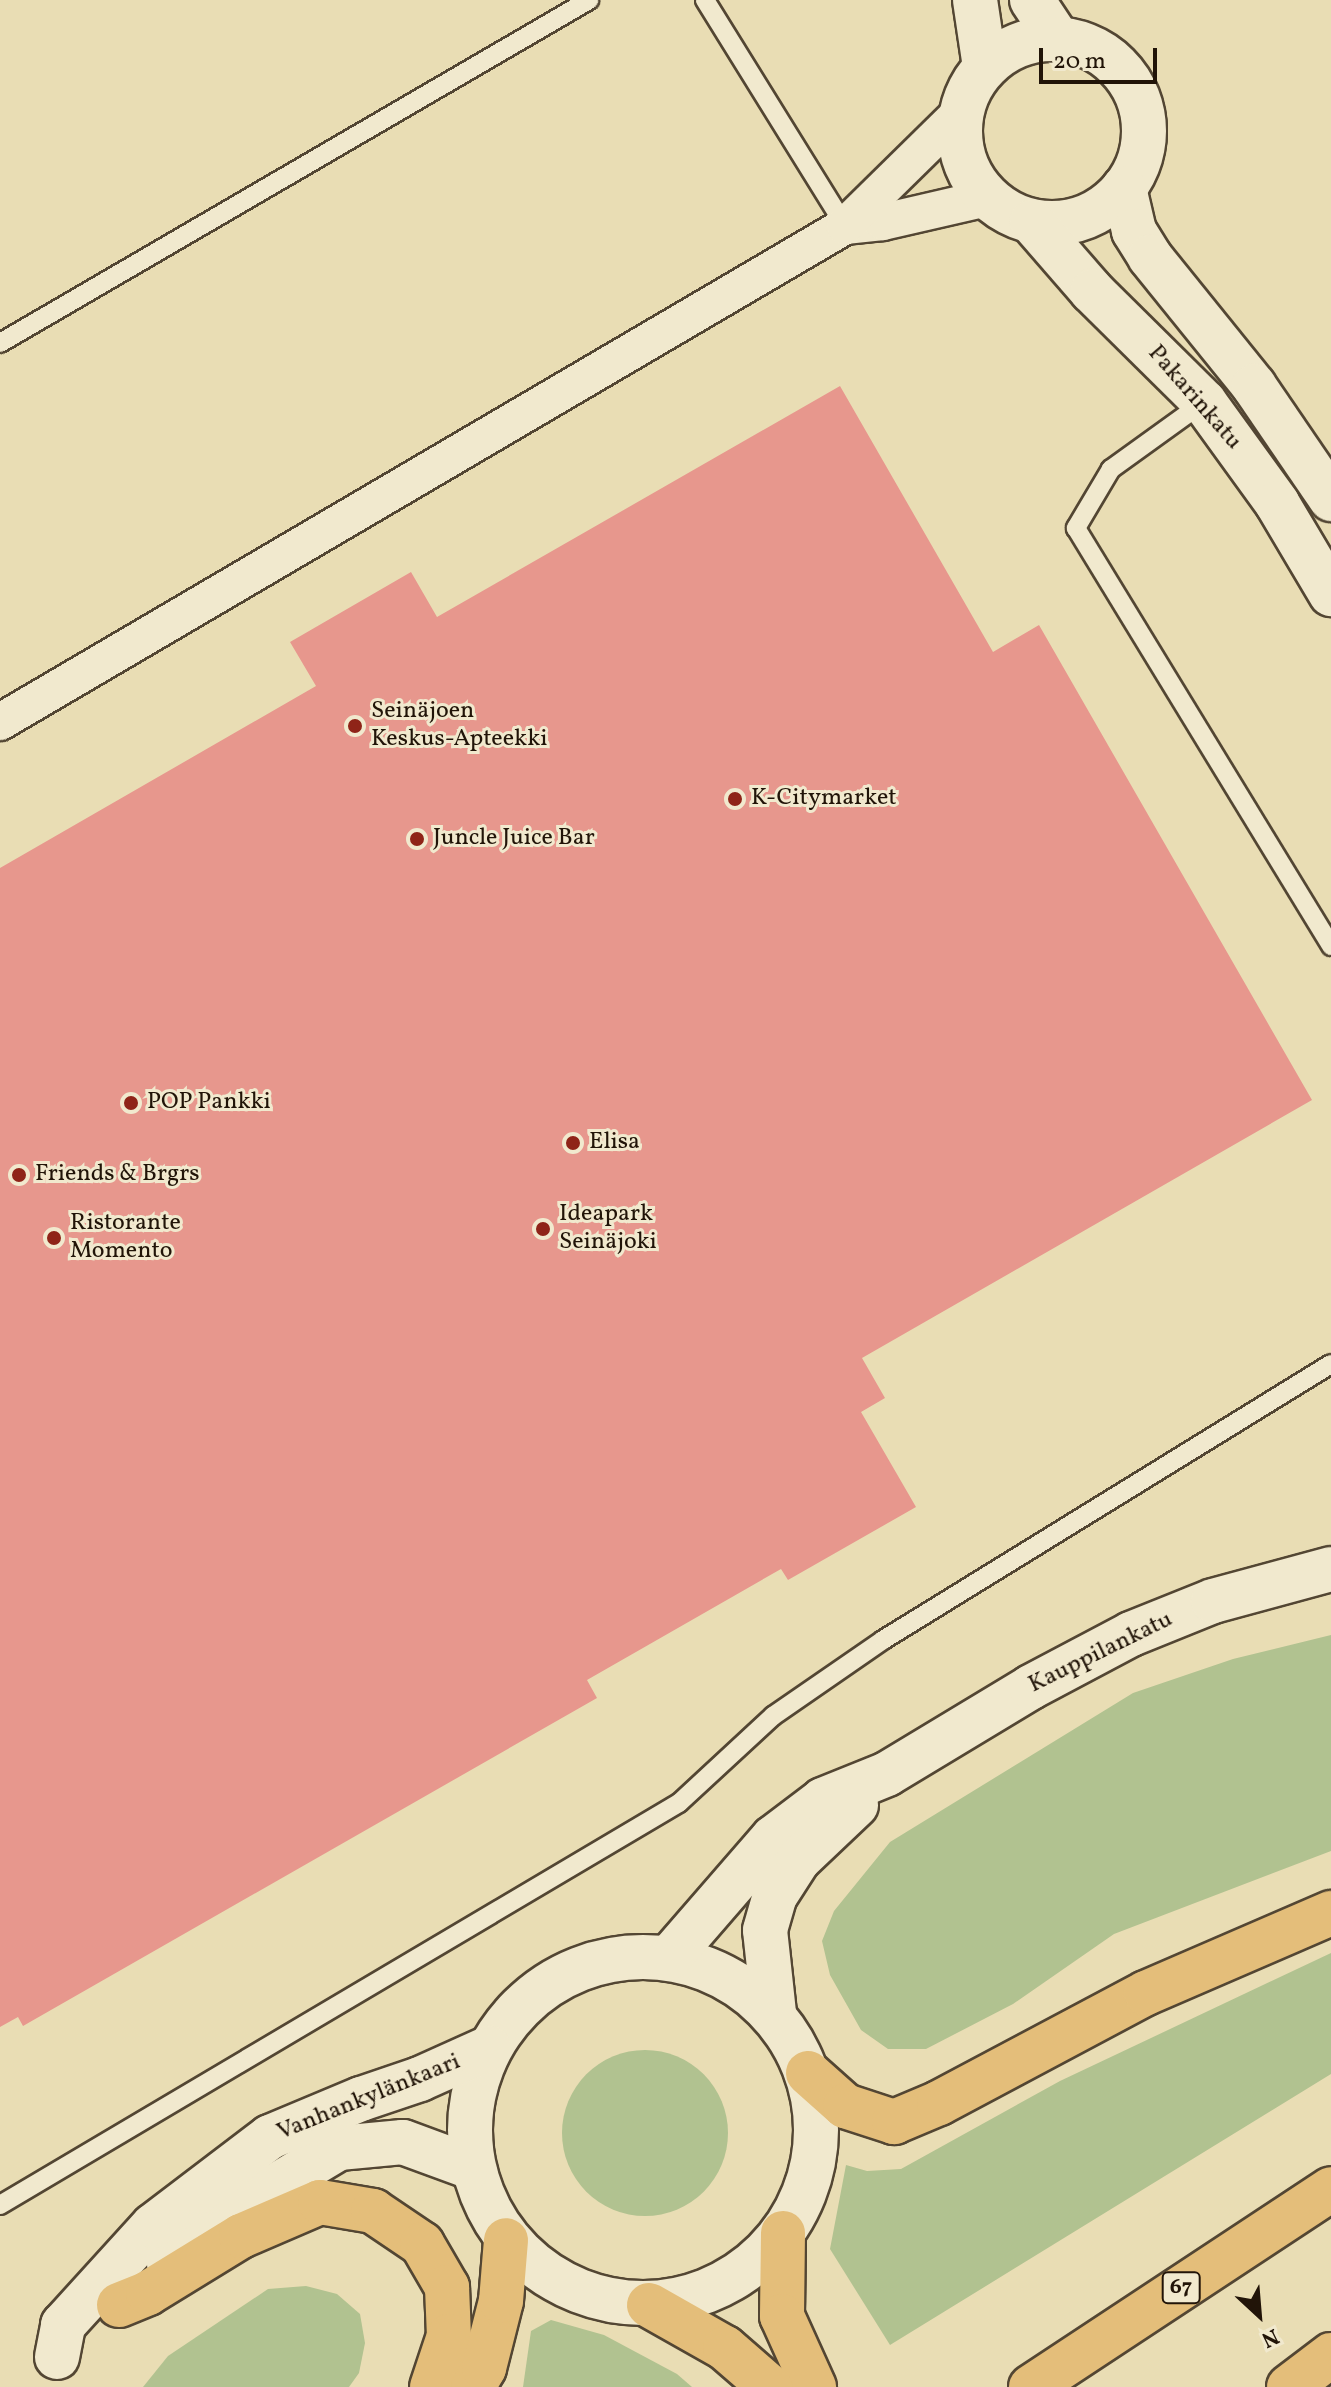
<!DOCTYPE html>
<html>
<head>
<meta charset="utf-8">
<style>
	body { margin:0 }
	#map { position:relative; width:1331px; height:2387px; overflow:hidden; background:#e9ddb4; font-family:Vollkorn,serif }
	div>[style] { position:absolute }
	.green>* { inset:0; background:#b1c290 }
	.round { border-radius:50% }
	.building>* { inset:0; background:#e7978d }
	.roads { filter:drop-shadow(2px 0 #534633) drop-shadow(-2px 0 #534633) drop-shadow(0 2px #534633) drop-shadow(0 -2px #534633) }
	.service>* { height:18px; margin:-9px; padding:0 9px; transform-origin:9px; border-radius:9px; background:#f1e9ce }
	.minor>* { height:36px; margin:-18px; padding:0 18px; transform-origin:18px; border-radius:18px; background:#f1e9ce }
	.tertiary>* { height:44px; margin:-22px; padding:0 22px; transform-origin:22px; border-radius:22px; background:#f1e9ce }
	.tertiary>.ring { margin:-22px; padding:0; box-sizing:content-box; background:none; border:44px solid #f1e9ce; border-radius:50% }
	.primary>* { height:44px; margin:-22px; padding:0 22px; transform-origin:22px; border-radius:22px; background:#e4be7a }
	.dots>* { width:22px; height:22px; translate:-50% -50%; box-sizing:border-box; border:4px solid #f1e9ce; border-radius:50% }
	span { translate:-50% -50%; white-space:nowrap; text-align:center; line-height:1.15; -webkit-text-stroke:6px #f1e9ce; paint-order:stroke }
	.shield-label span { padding:2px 6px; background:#f1e9ce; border:2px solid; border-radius:6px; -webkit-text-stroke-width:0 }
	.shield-label { font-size:22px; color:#211408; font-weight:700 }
	.street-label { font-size:24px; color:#211408 }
	.poi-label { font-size:24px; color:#211408 }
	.left { translate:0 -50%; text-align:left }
	.north { position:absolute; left:1219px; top:2275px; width:80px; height:80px; -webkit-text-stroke:6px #f1e9ce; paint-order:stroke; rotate:154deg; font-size:22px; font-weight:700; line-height:32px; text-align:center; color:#211408 }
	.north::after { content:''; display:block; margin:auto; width:28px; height:36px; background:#211408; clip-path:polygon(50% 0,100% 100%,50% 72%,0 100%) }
	.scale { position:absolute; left:1039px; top:48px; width:118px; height:36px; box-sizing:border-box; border:4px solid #211408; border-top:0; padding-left:10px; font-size:24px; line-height:28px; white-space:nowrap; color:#211408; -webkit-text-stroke:6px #f1e9ce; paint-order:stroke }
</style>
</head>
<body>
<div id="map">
	<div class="green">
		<i style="clip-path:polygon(1331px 1635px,1331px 1851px,1114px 1934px,1013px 2004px,926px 2049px,888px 2049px,861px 2030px,830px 1975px,822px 1941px,834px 1911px,890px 1842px,1133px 1693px,1233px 1659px)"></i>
		<i style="clip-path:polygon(1331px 1953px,1331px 2074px,890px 2345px,830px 2249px,846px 2165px,867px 2171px,901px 2169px,1060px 2081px)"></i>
		<i class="round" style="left:562px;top:2050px;width:166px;height:166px"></i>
		<i style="clip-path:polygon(306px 2286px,337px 2294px,360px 2314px,365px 2343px,359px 2373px,349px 2387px,143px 2387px,168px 2356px,268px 2289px)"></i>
		<i style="clip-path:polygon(551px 2320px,604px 2335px,677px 2374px,692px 2387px,523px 2387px,531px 2331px)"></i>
	</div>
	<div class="building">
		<i style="clip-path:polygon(840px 386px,993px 652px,1039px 625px,1312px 1100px,862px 1358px,885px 1398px,861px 1412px,916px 1507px,788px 1580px,781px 1569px,587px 1680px,597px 1698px,23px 2026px,18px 2017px,0 2027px,0 868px,316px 686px,290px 642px,411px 572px,437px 617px)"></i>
	</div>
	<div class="roads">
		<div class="service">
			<i style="left:705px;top:0;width:266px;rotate:58.2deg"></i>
			<i style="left:0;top:343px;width:682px;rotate:-30.21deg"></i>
			<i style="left:1204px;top:402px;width:115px;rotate:144.2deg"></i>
			<i style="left:1111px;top:469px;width:69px;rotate:120.7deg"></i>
			<i style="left:1076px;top:528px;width:490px;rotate:58.6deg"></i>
			<i style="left:0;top:2205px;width:789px;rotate:-30.63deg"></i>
			<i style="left:679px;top:1803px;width:128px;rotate:-42.8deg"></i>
			<i style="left:773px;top:1716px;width:134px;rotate:-34.6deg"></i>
			<i style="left:883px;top:1640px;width:526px;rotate:-31.64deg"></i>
		</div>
		<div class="minor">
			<i style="left:845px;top:226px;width:38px;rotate:-6deg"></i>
			<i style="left:883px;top:222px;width:107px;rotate:-13deg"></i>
			<i style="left:0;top:722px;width:980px;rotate:-30.41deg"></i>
			<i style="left:845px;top:226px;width:163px;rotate:-44.5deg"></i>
		</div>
		<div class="tertiary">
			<i style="left:975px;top:0;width:68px;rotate:81.5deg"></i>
			<i style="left:1032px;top:0;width:47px;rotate:56.3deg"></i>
			<i class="ring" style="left:960px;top:39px;width:140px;height:140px"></i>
			<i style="left:1124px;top:188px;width:44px;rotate:76.9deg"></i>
			<i style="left:1134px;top:231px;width:31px;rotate:58deg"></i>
			<i style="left:1150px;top:257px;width:166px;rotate:51.1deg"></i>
			<i style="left:1254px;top:386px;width:137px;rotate:55.7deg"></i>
			<i style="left:1032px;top:222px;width:91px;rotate:49deg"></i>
			<i style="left:1092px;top:291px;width:158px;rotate:44.7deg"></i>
			<i style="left:1204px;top:402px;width:125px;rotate:54.1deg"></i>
			<i style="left:1277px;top:503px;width:106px;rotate:59.3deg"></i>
			<i class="ring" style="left:470px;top:1957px;width:302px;height:302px"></i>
			<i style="left:669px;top:1958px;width:159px;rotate:-49.1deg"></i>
			<i style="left:773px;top:1838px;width:63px;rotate:-37.2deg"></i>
			<i style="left:823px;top:1800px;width:69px;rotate:-22.1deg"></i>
			<i style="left:887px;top:1774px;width:168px;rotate:-31.1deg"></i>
			<i style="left:1031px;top:1687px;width:113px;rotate:-27.9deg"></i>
			<i style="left:1131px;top:1634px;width:88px;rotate:-21.9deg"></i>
			<i style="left:1213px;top:1601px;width:122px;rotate:-15.2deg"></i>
			<i style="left:774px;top:2013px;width:83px;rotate:-96.2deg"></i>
			<i style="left:765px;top:1930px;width:35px;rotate:-74deg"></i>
			<i style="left:775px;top:1896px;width:43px;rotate:-57.4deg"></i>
			<i style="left:798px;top:1860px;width:80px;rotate:-43.5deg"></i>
			<i style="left:169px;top:2264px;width:84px;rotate:-39.2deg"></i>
			<i style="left:234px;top:2211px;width:122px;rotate:-31deg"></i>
			<i style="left:339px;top:2148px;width:64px;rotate:-5.4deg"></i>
			<i style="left:403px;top:2142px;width:72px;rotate:20.2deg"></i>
			<i style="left:57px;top:2357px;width:33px;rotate:-79deg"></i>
			<i style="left:63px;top:2325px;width:134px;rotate:-47.7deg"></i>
			<i style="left:153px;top:2226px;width:147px;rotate:-37.3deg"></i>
			<i style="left:270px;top:2137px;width:99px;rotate:-22.7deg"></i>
			<i style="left:361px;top:2099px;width:62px;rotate:-18.7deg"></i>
			<i style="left:420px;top:2079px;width:76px;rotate:-24.2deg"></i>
		</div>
		<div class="primary">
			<i style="left:808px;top:2073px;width:50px;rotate:41.7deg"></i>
			<i style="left:845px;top:2106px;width:52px;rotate:18.1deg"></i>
			<i style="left:894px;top:2122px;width:49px;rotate:-22.9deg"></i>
			<i style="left:939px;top:2103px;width:234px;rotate:-28deg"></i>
			<i style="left:1146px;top:1993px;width:202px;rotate:-23.4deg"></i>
			<i style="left:783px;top:2233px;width:83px;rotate:90.7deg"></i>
			<i style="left:782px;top:2316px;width:78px;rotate:65.7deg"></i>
			<i style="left:119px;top:2305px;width:31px;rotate:-22deg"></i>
			<i style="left:148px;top:2293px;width:109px;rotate:-31.5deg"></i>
			<i style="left:241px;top:2236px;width:86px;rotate:-23.3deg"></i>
			<i style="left:320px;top:2202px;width:54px;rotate:9.6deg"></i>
			<i style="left:373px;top:2211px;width:59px;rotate:34deg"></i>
			<i style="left:422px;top:2244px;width:50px;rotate:59.8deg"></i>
			<i style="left:447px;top:2287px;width:49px;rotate:87.7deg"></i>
			<i style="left:449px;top:2336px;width:54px;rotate:108.4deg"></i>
			<i style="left:649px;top:2305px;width:87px;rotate:29.5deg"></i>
			<i style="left:725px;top:2348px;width:60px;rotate:40.9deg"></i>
			<i style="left:473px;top:2387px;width:22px;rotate:-60deg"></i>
			<i style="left:484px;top:2368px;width:69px;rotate:-75.8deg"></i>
			<i style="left:501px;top:2301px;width:61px;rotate:-85.3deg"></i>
			<i style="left:1031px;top:2387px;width:359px;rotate:-33.4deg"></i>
			<i style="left:1289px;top:2387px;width:53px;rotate:-37.3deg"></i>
		</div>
	</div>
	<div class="dots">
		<i style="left:355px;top:726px;background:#8f2418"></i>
		<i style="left:735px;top:799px;background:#8f2418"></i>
		<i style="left:417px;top:839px;background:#8f2418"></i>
		<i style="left:131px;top:1103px;background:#8f2418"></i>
		<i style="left:573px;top:1143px;background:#8f2418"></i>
		<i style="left:19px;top:1175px;background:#8f2418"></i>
		<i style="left:543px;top:1229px;background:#8f2418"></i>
		<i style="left:54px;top:1238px;background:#8f2418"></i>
	</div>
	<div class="shield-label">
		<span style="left:1181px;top:2288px">67</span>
	</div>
	<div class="street-label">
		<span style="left:1194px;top:398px;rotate:49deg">Pakarinkatu</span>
		<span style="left:1101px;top:1653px;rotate:-26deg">Kauppilankatu</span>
		<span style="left:369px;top:2098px;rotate:-22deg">Vanhankylänkaari</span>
	</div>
	<div class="poi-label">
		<span class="left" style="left:371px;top:726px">Seinäjoen<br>Keskus-Apteekki</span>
		<span class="left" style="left:751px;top:799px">K-Citymarket</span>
		<span class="left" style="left:433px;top:839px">Juncle Juice Bar</span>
		<span class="left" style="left:147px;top:1103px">POP Pankki</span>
		<span class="left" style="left:589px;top:1143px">Elisa</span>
		<span class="left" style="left:35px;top:1175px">Friends &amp; Brgrs</span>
		<span class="left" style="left:559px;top:1229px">Ideapark<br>Seinäjoki</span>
		<span class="left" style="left:70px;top:1238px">Ristorante<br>Momento</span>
	</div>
	<div class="north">N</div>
	<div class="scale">20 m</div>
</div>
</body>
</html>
